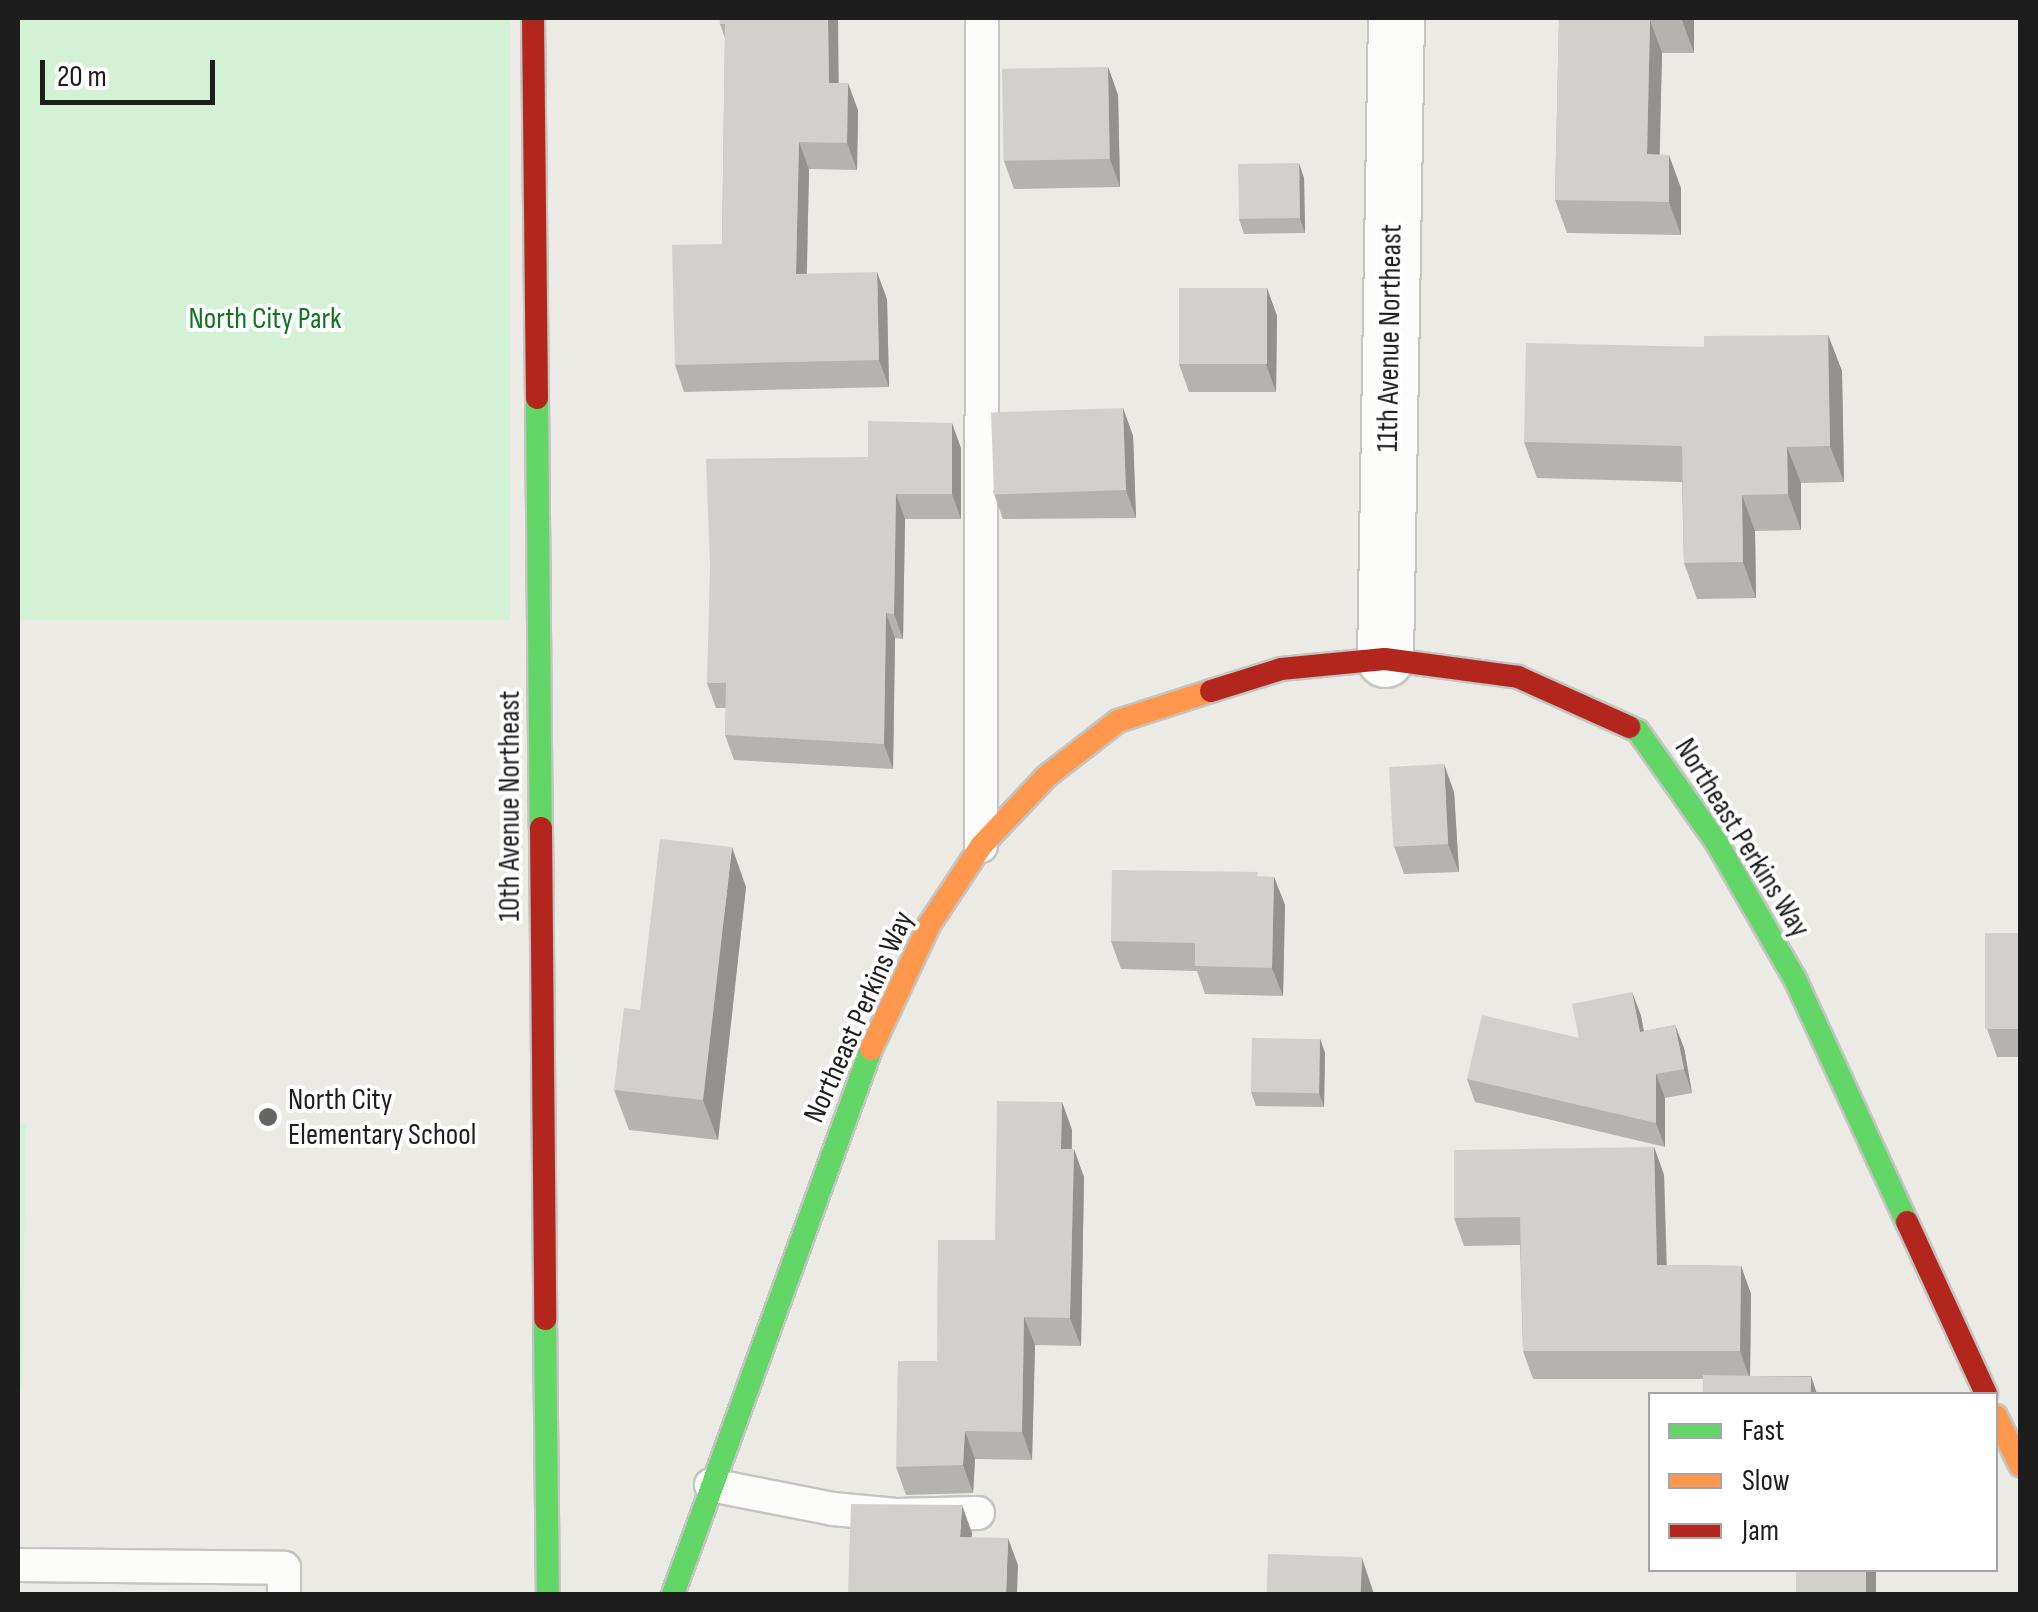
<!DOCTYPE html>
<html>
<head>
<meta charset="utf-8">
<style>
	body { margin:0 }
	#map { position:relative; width:2038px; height:1612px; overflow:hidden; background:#ebeae5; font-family:"Sofia Sans Condensed",sans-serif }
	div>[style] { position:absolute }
	.park>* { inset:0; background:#d3f1d5; transform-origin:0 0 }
	.roads { filter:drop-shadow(2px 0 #c4c4c1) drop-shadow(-2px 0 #c4c4c1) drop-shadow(0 2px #c4c4c1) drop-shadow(0 -2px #c4c4c1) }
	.lane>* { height:32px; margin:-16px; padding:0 16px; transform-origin:16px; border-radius:16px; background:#fcfcfb }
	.street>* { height:55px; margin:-27.5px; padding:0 27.5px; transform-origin:27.5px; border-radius:27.5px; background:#fcfcfb }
	.fast>* { height:22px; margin:-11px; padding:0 11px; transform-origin:11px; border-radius:11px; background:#63d668 }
	.slow>* { height:22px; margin:-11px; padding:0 11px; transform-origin:11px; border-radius:11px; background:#ff974d }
	.jam>* { height:22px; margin:-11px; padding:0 11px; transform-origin:11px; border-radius:11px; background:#b3261e }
	.wall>* { inset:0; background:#b5b3af }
	.shaded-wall>* { inset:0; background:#93928f; transform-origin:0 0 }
	.building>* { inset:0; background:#d2d0cc; transform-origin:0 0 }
	.dots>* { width:28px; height:28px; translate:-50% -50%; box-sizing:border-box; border:5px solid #fff; border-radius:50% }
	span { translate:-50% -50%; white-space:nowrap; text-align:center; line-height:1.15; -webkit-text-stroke:8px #fff; paint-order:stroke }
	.park-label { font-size:30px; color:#0f761f }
	.street-label { font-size:30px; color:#1d1d1d }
	.poi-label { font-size:30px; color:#1d1d1d }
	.left { translate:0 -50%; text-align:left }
	.frame { position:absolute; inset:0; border:20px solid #1d1d1d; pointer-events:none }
	.legend { position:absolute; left:1648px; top:1392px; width:350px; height:180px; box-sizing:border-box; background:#fff; border:2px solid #a5a5a5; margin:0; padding:12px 18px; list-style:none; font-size:30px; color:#1d1d1d }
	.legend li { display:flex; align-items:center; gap:20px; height:50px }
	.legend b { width:50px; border:2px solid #a5a5a5 }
	.scale { position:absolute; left:40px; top:60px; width:175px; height:45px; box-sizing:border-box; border:5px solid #1d1d1d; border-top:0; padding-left:12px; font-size:30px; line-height:35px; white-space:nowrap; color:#1d1d1d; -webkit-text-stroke:8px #fff; paint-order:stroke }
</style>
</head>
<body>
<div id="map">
	<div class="park">
		<i style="left:18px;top:18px;width:492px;height:602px"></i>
		<i style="clip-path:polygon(18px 1124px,26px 1124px,22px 1390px,18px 1389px)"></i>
	</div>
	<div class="roads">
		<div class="lane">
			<i style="left:981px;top:846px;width:828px;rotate:-89.93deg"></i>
			<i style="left:711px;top:1485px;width:124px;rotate:11.1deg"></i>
			<i style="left:833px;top:1509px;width:63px;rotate:5.4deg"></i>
			<i style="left:896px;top:1515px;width:82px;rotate:-1.4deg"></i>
			<i style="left:18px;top:1565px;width:266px;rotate:0.6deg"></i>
			<i style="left:284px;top:1568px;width:26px;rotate:90deg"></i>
		</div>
		<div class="street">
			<i style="left:1385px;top:659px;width:641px;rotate:-89.02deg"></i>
		</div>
		<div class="fast">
			<i style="left:537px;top:398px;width:430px;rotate:89.5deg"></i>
			<i style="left:1629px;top:727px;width:10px;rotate:24deg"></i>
			<i style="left:1638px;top:731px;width:137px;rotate:54.8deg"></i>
			<i style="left:1717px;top:843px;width:157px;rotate:60.2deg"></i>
			<i style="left:1795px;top:979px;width:268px;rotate:65.3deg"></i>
			<i style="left:545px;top:1319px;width:275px;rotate:89.4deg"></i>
			<i style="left:673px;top:1594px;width:580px;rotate:-70.03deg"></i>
		</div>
		<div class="slow">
			<i style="left:871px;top:1049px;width:137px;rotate:-64.9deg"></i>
			<i style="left:929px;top:925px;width:95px;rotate:-56.6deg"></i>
			<i style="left:981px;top:846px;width:96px;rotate:-46.7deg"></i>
			<i style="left:1047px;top:776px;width:90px;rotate:-37.8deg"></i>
			<i style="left:1118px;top:721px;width:98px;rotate:-17.9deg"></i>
			<i style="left:1996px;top:1416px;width:55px;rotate:63.9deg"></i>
		</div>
		<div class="jam">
			<i style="left:533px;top:18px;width:380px;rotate:89.4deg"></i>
			<i style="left:1211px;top:691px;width:73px;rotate:-17.4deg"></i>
			<i style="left:1281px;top:669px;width:104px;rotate:-5.5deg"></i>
			<i style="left:1385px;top:659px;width:134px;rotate:7.7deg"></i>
			<i style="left:1518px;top:677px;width:122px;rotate:24.2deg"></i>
			<i style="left:541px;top:828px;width:491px;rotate:89.5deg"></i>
			<i style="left:1907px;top:1222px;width:189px;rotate:65.3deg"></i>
		</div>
	</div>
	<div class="wall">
		<i style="clip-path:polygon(838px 18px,838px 83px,858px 110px,857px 170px,809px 169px,807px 274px,887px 299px,889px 387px,684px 392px,675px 365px,722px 244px,725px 38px,720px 24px)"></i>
		<i style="clip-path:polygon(1559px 18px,1694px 18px,1694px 53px,1662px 53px,1659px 155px,1681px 188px,1681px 235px,1567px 233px,1555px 200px)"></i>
		<i style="clip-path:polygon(1108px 67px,1118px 95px,1120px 187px,1014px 189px,1004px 161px)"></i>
		<i style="clip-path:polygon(1304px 178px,1305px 233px,1244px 234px,1239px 219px)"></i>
		<i style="clip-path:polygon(1267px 288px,1277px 316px,1276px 392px,1189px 392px,1179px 364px)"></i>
		<i style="clip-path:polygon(1828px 335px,1842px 371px,1844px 482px,1801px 483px,1801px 530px,1755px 531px,1756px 598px,1697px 599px,1684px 563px,1682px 482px,1537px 478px,1524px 442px,1704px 347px)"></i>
		<i style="clip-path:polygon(1123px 408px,1133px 436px,1136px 518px,1003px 519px,993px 491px)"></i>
		<i style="clip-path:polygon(961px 448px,961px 519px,905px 519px,903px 639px,895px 638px,893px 769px,734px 760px,725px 735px,726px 708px,716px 708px,707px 683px,868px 457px)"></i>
		<i style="clip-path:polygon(1454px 792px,1459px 872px,1404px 874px,1394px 846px)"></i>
		<i style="clip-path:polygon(1259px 877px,1274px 877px,1285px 905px,1283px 996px,1205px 994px,1197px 971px,1121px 969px,1111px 941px)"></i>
		<i style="clip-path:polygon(746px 887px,718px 1140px,629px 1130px,614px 1090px,640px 1010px)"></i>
		<i style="clip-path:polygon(2020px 933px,2020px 1057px,1997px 1057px,1987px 1029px)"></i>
		<i style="clip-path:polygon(1632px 992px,1641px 1016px,1644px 1031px,1675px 1025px,1684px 1048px,1692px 1093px,1665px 1098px,1665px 1147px,1475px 1102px,1467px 1079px,1579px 1038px)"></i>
		<i style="clip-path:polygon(1320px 1039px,1325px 1053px,1324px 1107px,1256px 1106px,1251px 1092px)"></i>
		<i style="clip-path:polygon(1062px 1102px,1072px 1130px,1072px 1149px,1084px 1177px,1081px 1346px,1035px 1345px,1032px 1460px,975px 1459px,973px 1493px,906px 1495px,896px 1467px,937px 1361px)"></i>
		<i style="clip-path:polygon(1654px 1147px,1664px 1175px,1667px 1265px,1741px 1266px,1751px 1294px,1750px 1376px,1811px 1376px,1817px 1394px,1703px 1394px,1703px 1379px,1533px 1379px,1523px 1351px,1520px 1245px,1464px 1246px,1454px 1218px)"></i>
	</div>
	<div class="shaded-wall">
		<i style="clip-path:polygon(828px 18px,838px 18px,839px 110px,829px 83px)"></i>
		<i style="clip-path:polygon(1682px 18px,1694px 18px,1694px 53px,1682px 20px)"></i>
		<i style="clip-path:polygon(1650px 20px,1662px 53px,1659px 187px,1647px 154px)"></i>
		<i style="clip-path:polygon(1108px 67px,1118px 95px,1120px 187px,1110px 159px)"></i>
		<i style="clip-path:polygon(848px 83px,858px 110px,857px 170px,847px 143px)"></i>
		<i style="clip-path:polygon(799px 142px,809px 169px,806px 301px,796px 274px)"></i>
		<i style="clip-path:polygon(1669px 155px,1681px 188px,1681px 235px,1669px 202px)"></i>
		<i style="clip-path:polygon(1299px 163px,1304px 178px,1305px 233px,1300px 218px)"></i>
		<i style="clip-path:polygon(877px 272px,887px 299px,889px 387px,879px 360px)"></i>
		<i style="clip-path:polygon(1267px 288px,1277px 316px,1276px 392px,1266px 364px)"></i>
		<i style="clip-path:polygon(1828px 335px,1842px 371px,1844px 482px,1830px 446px)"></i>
		<i style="clip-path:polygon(1123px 408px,1133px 436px,1136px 518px,1126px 490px)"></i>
		<i style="clip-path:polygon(952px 423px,961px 448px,961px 519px,952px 494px)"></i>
		<i style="clip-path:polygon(1787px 447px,1801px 483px,1801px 530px,1788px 494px)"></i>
		<i style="clip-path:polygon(896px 494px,905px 519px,903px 639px,894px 614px)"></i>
		<i style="clip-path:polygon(1742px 495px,1755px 531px,1756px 598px,1743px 562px)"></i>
		<i style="clip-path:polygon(886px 613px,895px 638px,893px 769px,884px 744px)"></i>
		<i style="clip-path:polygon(1444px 764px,1454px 792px,1459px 872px,1448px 844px)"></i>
		<i style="clip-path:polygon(732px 847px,746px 887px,718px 1140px,703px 1100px)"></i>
		<i style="clip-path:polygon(1274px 877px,1285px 905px,1283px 996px,1272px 968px)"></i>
		<i style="clip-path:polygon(1632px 992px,1641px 1016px,1648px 1055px,1640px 1032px)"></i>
		<i style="clip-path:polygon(1675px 1025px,1684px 1048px,1692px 1093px,1684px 1069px)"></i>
		<i style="clip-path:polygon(1320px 1039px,1325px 1053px,1324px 1107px,1319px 1093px)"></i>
		<i style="clip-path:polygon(1656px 1074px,1665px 1098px,1665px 1147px,1656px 1123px)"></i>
		<i style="clip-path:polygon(1062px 1102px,1072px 1130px,1071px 1177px,1061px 1149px)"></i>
		<i style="clip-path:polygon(1654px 1147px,1664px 1175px,1667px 1293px,1657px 1265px)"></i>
		<i style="clip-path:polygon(1074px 1149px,1084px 1177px,1081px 1346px,1070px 1318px)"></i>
		<i style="clip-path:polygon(1741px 1266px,1751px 1294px,1750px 1379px,1740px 1351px)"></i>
		<i style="clip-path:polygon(1024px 1317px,1035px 1345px,1032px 1460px,1022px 1432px)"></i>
		<i style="clip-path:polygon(1811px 1376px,1817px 1394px,1810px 1394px)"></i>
		<i style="clip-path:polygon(965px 1431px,975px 1459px,973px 1493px,963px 1465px)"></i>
		<i style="clip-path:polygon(962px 1505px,972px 1533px,970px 1565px,960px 1537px)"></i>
		<i style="clip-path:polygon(1008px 1538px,1018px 1565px,1017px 1594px,1006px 1594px)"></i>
		<i style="clip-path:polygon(1362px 1558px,1374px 1594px,1360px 1594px)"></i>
		<i style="left:1866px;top:1570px;width:10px;height:24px"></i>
	</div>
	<div class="building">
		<i style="clip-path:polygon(719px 18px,828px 18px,829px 83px,848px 83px,847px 143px,799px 142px,796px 274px,877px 272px,879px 360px,675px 365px,672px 245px,722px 244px,725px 24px,720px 24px)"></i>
		<i style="clip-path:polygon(1559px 18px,1682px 18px,1682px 20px,1650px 20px,1647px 154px,1669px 155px,1669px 202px,1555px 200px)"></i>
		<i style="left:1108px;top:67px;width:92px;height:106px;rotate:89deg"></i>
		<i style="left:1299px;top:163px;width:55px;height:61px;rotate:89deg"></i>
		<i style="left:1179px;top:288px;width:88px;height:76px"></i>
		<i style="clip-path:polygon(1828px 335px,1830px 446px,1787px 447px,1788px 494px,1742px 495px,1743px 562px,1684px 563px,1682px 446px,1524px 442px,1526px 343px,1704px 347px,1704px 336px)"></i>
		<i style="left:1123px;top:408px;width:82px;height:132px;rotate:88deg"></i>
		<i style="clip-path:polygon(868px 421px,952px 423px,952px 494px,896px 494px,894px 614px,886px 613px,884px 744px,725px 735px,726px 683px,707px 683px,710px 566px,706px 459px,868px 457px)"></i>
		<i style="left:1444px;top:764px;width:80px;height:55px;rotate:87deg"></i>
		<i style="clip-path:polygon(660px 839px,732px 847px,703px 1100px,614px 1090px,624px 1008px,640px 1010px)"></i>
		<i style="clip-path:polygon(1112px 870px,1258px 872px,1257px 876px,1274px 877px,1272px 968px,1195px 966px,1195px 943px,1111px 941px)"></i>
		<i style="left:1985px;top:933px;width:35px;height:96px"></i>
		<i style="clip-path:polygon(1632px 992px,1640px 1032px,1675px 1025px,1684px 1069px,1656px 1074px,1656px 1123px,1467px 1079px,1482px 1015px,1579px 1038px,1572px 1004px)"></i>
		<i style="left:1252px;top:1038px;width:68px;height:54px;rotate:1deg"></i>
		<i style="clip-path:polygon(997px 1101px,1062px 1102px,1061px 1149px,1074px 1149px,1070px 1318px,1024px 1317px,1022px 1432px,965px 1431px,963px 1465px,896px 1467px,898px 1361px,937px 1361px,938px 1240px,995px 1240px)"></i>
		<i style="clip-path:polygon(1654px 1147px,1657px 1265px,1741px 1266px,1740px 1351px,1523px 1351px,1520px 1217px,1454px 1218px,1454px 1150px)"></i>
		<i style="left:1703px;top:1375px;width:108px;height:19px;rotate:1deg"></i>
		<i style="clip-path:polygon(851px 1504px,962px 1505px,960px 1537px,1008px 1538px,1006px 1594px,848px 1594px)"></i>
		<i style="left:1268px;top:1554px;width:94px;height:40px;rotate:2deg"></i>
		<i style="left:1796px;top:1570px;width:70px;height:24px"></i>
	</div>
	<div class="dots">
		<i style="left:268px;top:1117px;background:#656563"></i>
	</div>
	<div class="park-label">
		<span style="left:265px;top:319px">North City Park</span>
	</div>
	<div class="street-label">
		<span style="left:1390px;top:338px;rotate:-89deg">11th Avenue Northeast</span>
		<span style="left:510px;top:806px;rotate:-90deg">10th Avenue Northeast</span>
		<span style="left:1742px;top:838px;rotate:58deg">Northeast Perkins Way</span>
		<span style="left:859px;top:1017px;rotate:-66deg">Northeast Perkins Way</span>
	</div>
	<div class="poi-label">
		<span class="left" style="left:288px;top:1117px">North City<br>Elementary School</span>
	</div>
	<div class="frame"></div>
	<ul class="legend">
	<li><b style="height:12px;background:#63d668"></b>Fast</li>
	<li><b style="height:12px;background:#ff974d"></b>Slow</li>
	<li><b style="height:12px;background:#b3261e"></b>Jam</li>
	</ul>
	<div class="scale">20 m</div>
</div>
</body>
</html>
